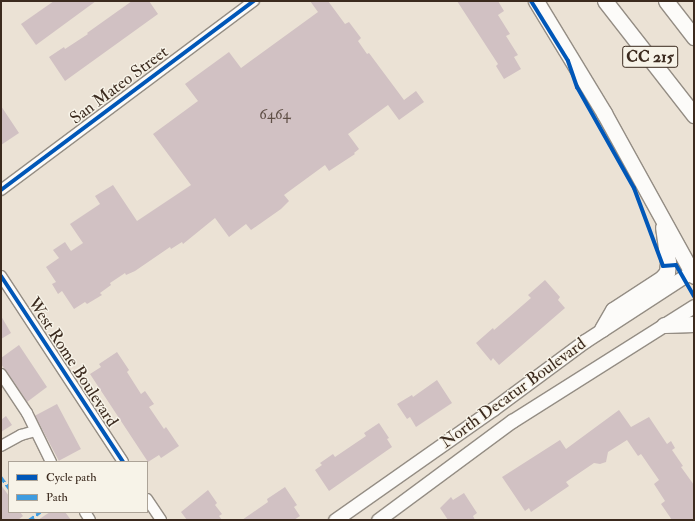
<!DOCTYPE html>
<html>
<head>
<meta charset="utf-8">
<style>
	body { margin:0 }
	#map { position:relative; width:695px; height:521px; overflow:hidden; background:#ebe2d5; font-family:"IM FELL Double Pica",serif }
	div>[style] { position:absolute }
	.building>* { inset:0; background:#d1c1c3; transform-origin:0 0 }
	.roads { filter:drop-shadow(1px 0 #948d84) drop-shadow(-1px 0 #948d84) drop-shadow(0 1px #948d84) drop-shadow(0 -1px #948d84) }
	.minor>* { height:10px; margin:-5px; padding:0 5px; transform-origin:5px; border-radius:5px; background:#fcfbf9 }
	.major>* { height:13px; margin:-6.5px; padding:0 6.5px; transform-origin:6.5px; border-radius:6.5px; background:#fcfbf9 }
	.highway>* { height:15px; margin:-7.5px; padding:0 7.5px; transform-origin:7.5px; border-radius:7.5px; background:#fcfbf9 }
	.quiet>* { height:3px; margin-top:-1.5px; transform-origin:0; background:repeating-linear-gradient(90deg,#3f9ce0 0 6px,transparent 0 9px) }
	.cycleway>* { height:4px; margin:-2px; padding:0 2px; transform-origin:2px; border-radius:2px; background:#0057b8 }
	span { translate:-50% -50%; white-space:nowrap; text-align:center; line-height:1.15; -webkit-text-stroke:3px #f7f3e8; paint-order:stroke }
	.number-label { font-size:15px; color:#605047 }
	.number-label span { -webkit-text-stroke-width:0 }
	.shield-label span { padding:1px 3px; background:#f7f3e8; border:1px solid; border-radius:3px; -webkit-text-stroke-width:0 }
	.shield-label { font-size:16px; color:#3b2a1e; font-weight:700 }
	.street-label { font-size:17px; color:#3b2a1e }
	.frame { position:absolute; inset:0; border:2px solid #3b2a1e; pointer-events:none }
	.legend { position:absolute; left:8px; top:461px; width:140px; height:52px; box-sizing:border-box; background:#f7f3e8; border:1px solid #aca397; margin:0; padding:5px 7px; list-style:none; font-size:12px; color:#3b2a1e }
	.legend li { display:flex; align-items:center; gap:8px; height:20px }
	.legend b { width:20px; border:1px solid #aca397 }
</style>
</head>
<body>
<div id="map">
	<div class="building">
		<i style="clip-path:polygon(54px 1px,96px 1px,36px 45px,21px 24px)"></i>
		<i style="clip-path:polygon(132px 1px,149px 1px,158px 14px,65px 81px,49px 57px,64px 47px,65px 49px,88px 34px,87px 33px)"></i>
		<i style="clip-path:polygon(310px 1px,328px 1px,345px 24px,349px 22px,361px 38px,358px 41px,367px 54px,369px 53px,404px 100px,416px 91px,424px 102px,399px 120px,388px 105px,348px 134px,359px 149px,354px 153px,355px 154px,329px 171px,325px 165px,284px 195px,289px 201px,281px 209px,251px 230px,246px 224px,229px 237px,215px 218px,183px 244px,182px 242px,171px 249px,170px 247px,135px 271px,126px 275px,125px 273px,110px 283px,111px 285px,100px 293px,102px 295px,87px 304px,85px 302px,74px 309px,62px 291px,58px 294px,52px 284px,56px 282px,46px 267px,59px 258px,53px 250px,65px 242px,71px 251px,83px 243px,70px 224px,100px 204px,95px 196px,113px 185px,137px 221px,191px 185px,153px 134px,198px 101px,185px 84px,229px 52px,241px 68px,318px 12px)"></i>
		<i style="clip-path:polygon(457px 1px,498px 1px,504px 11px,498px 15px,510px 34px,506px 36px,518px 55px,514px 57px,521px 69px,504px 79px,496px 66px,498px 64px)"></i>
		<i style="clip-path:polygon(1px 106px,19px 133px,1px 145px)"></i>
		<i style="clip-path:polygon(545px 280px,560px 297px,558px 300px,565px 308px,499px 365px,493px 358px,491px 361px,476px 343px,493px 328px,494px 330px,531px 298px,528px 295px)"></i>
		<i style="clip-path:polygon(1px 316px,11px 333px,1px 339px)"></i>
		<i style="clip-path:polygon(19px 345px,47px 387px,27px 402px,1px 364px,1px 358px)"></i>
		<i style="clip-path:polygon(117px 352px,129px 370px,127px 372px,141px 394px,145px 391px,154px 404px,149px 407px,164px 429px,166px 427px,179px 446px,161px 458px,159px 455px,148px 462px,90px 374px,101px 367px,99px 364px)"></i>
		<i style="clip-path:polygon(437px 380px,452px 403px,416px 427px,410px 417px,407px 419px,397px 404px,412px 395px,413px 397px)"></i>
		<i style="left:57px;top:404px;width:51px;height:25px;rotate:62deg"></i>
		<i style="clip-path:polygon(619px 410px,631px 427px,649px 417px,667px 444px,671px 441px,675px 448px,672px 450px,683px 466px,681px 467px,694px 485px,694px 520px,672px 520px,661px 504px,665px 501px,654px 484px,659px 480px,641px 454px,638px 456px,627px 440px,608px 452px,606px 462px,600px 464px,594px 463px,566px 482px,569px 486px,531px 512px,529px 508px,525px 511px,502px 477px,560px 440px,566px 449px)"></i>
		<i style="clip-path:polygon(6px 416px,12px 425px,1px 432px,1px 420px)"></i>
		<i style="clip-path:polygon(379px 423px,389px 438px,387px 439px,392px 447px,329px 491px,315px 470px,322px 465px,320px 463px,333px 454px,335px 457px,366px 436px,364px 433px)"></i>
		<i style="clip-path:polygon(1px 485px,9px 496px,9px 512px,20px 512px,23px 516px,18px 520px,1px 520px)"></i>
		<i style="clip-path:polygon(285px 487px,297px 505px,294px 507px,300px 516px,294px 520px,242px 520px,268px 502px,267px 499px)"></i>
		<i style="clip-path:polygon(208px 490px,217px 503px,215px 505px,222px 514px,219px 516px,222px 520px,187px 520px,181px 512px)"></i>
		<i style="clip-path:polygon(464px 493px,477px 513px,473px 516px,475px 520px,448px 520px,440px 508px,451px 497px,453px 500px)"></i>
		<i style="clip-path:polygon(50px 512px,65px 512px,71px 520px,38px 520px)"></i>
	</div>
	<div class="roads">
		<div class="minor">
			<i style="left:1px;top:190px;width:316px;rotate:-36.8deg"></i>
			<i style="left:1px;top:276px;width:222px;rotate:56.7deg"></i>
			<i style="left:1px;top:374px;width:47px;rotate:56.3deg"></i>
			<i style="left:27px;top:413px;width:55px;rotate:63.9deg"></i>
			<i style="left:1px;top:446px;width:23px;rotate:-29deg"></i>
			<i style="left:21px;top:435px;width:15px;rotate:-16deg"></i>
			<i style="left:147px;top:499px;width:25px;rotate:56deg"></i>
			<i style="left:85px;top:512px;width:9px;rotate:58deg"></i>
		</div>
		<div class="major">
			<i style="left:335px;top:520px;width:193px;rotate:-35.1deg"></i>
			<i style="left:493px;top:409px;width:114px;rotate:-36.5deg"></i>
			<i style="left:585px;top:341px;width:130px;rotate:-33.1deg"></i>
			<i style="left:378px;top:520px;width:167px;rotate:-36.5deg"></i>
			<i style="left:512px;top:421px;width:215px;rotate:-32.3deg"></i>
		</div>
		<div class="highway">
			<i style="left:536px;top:1px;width:131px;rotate:58.7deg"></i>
			<i style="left:604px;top:113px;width:186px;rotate:61.1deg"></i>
			<i style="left:605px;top:1px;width:145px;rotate:52deg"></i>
			<i style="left:666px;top:1px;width:46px;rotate:52.1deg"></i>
			<i style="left:664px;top:325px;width:30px;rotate:-2deg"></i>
			<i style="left:602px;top:329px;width:22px;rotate:-60deg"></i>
			<i style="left:613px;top:310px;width:59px;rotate:-33.1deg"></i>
			<i style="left:662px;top:278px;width:8px;rotate:-50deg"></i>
			<i style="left:667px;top:272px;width:10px;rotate:-84deg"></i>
			<i style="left:668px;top:262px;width:35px;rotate:-98deg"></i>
		</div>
	</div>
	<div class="quiet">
		<i style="left:1px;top:477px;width:14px;rotate:54deg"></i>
		<i style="left:29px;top:520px;width:14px;rotate:-36deg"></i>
	</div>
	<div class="cycleway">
		<i style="left:531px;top:1px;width:70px;rotate:58.3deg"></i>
		<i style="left:568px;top:61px;width:28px;rotate:71deg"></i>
		<i style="left:577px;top:87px;width:116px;rotate:60.6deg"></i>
		<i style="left:634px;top:188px;width:83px;rotate:69.6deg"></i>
		<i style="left:663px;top:266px;width:13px;rotate:-4deg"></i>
		<i style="left:676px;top:265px;width:36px;rotate:60deg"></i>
		<i style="left:1px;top:190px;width:316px;rotate:-36.8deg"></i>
		<i style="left:1px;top:276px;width:222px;rotate:56.7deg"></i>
	</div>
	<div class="number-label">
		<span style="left:275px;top:115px">6464</span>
	</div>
	<div class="shield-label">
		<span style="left:650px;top:57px">CC 215</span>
	</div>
	<div class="street-label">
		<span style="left:119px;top:85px;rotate:-37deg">San Mateo Street</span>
		<span style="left:73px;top:362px;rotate:57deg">West Rome Boulevard</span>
		<span style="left:513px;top:393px;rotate:-36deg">North Decatur Boulevard</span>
	</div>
	<div class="frame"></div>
	<ul class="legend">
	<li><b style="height:5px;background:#0057b8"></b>Cycle path</li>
	<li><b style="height:5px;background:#3f9ce0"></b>Path</li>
	</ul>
</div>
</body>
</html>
